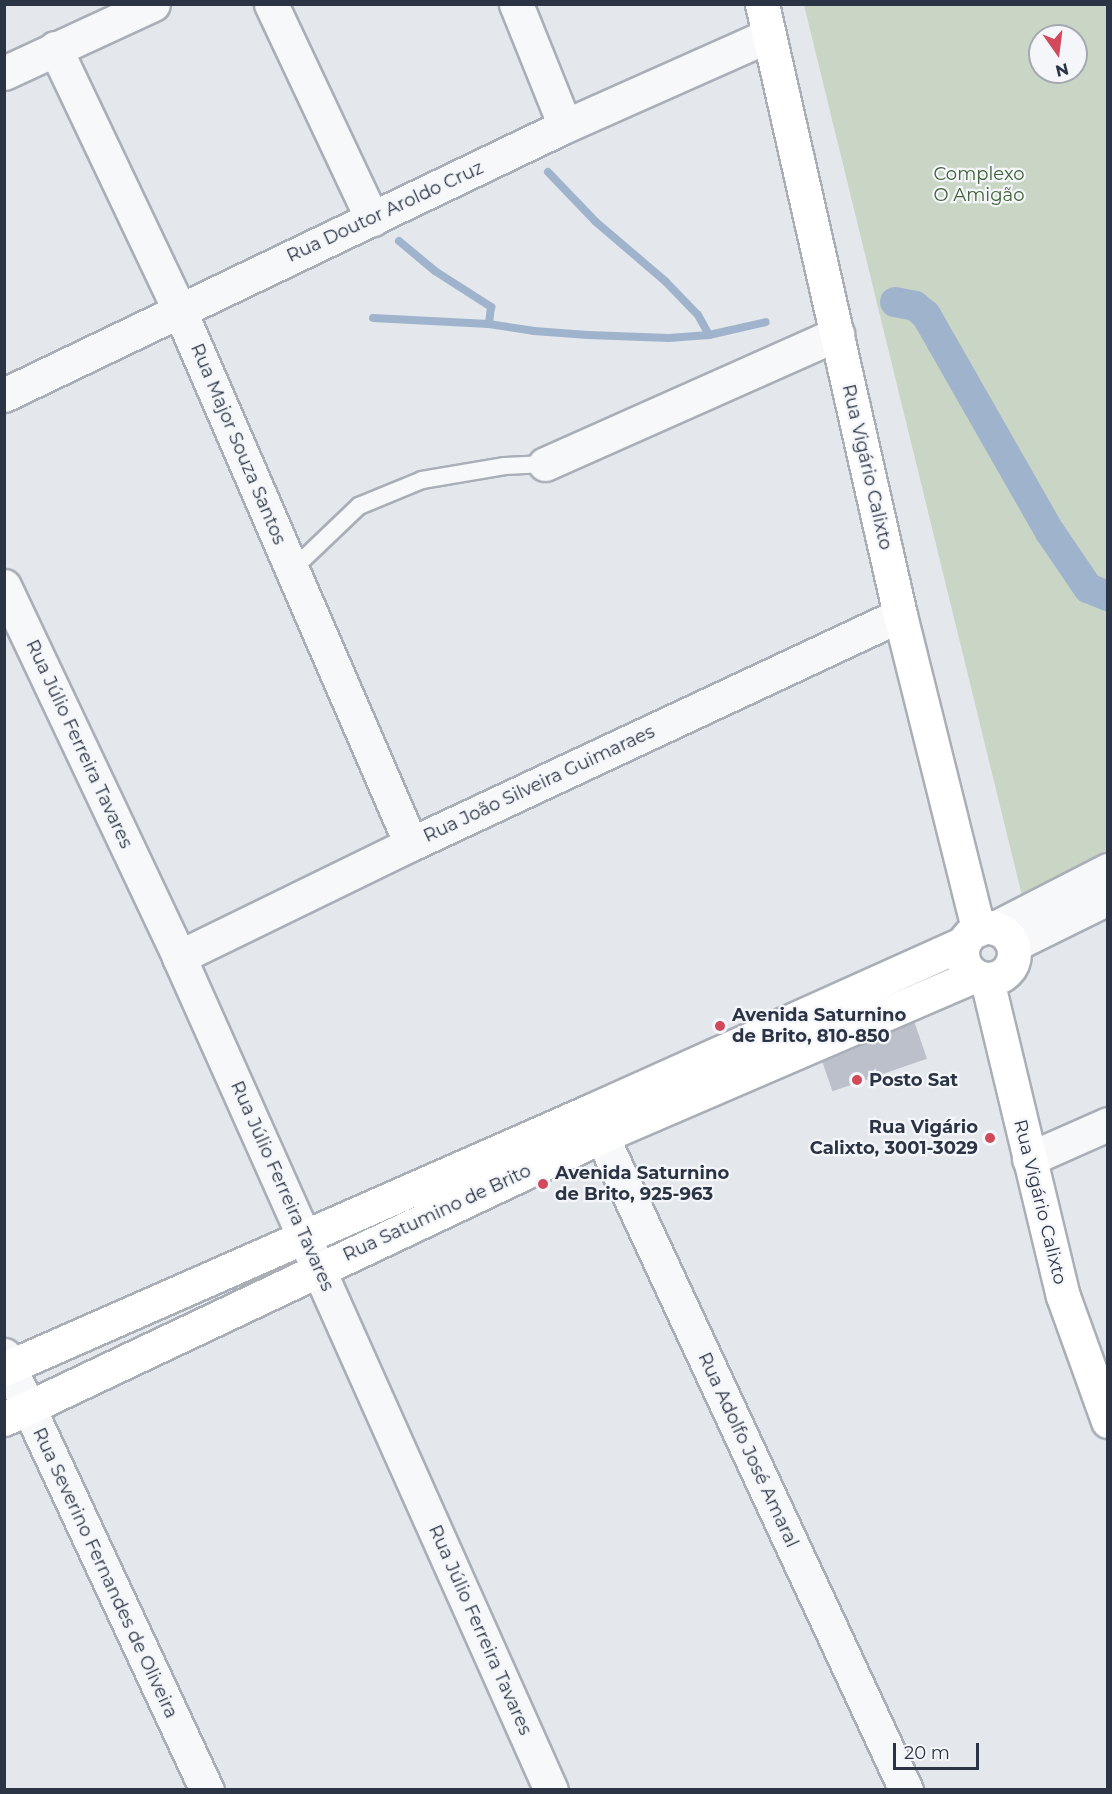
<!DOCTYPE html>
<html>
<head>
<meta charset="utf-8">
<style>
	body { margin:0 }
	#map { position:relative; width:1112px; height:1794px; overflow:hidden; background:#e4e7ec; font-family:Montserrat,sans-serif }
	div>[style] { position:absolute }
	.green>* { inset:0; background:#c9d6c5 }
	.stream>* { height:8px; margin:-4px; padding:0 4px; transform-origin:4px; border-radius:4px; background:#9fb4cc }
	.canal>* { height:30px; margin:-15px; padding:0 15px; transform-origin:15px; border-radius:15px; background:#9fb4cc }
	.building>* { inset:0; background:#bbc0ca; transform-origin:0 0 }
	.roads { filter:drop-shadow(2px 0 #a9aeb7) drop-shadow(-2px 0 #a9aeb7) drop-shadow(0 2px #a9aeb7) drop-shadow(0 -2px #a9aeb7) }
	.service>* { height:16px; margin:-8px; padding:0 8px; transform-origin:8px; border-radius:8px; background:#f7f8fa }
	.minor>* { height:33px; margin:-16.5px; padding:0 16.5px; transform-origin:16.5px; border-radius:16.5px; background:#f7f8fa }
	.secondary>* { height:33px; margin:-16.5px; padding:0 16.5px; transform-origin:16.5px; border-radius:16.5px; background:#fff }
	.secondary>.ring { margin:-16.5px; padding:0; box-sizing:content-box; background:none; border:33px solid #fff; border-radius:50% }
	.dots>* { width:16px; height:16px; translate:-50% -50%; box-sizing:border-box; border:3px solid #f4f6f9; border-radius:50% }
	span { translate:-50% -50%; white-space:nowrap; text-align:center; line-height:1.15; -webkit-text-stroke:4.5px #f4f6f9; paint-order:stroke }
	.park-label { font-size:18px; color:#3f6138 }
	.street-label { font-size:18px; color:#2b3445 }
	.poi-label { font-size:18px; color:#2b3445; font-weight:700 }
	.left { translate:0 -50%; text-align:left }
	.right { translate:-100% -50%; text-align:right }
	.frame { position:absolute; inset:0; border:6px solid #2b3445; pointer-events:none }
	.north { position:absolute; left:1028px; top:24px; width:60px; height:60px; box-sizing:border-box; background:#f4f6f9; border:2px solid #a4a8b1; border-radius:50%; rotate:166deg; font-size:16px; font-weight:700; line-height:24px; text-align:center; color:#2b3445 }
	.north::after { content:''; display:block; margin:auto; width:21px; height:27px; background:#d1495b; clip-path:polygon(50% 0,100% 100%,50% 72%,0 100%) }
	.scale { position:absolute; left:893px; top:1743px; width:86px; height:27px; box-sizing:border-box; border:3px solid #2b3445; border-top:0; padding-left:8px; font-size:18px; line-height:21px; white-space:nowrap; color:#2b3445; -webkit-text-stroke:4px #f4f6f9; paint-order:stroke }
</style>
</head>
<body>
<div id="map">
	<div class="green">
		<i style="clip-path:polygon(evenodd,804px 5px,1107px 5px,1107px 869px,1025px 908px,804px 5px,1040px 36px,1076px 36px,1076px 72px,1040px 72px,1040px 36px)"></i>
	</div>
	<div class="stream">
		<i style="left:548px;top:172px;width:69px;rotate:46.2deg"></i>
		<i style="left:596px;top:222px;width:91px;rotate:40.5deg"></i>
		<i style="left:665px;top:281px;width:47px;rotate:45.9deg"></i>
		<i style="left:698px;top:315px;width:23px;rotate:61deg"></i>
		<i style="left:399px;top:241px;width:47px;rotate:39.8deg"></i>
		<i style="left:435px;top:271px;width:67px;rotate:32.7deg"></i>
		<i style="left:491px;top:307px;width:17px;rotate:97deg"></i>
		<i style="left:373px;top:318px;width:116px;rotate:3deg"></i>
		<i style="left:489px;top:324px;width:46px;rotate:8.8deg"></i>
		<i style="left:534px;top:331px;width:54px;rotate:4.2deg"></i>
		<i style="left:588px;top:335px;width:81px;rotate:2.1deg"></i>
		<i style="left:669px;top:338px;width:40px;rotate:-4.3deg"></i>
		<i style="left:709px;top:335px;width:58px;rotate:-12.8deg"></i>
	</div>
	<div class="canal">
		<i style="left:895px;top:302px;width:20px;rotate:11deg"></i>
		<i style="left:915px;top:306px;width:14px;rotate:39deg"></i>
		<i style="left:926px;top:315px;width:250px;rotate:60.3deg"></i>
		<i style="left:1050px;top:532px;width:68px;rotate:55.8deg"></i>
		<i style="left:1088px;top:588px;width:22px;rotate:22deg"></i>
	</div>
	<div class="building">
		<i style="left:913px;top:1018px;width:43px;height:100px;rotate:71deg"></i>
	</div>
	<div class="roads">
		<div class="service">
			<i style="left:292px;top:570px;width:93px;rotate:-43.7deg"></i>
			<i style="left:359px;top:506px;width:68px;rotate:-22.4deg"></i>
			<i style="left:422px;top:480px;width:84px;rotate:-9.6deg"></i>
			<i style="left:505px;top:466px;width:40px;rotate:-2.9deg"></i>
		</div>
		<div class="minor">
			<i style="left:271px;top:4px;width:238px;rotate:64.8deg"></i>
			<i style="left:516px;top:4px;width:131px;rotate:68.1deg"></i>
			<i style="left:55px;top:48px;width:289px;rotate:64.6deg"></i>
			<i style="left:179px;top:309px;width:583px;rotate:66.56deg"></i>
			<i style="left:4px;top:73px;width:164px;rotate:-24.8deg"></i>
			<i style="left:4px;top:395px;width:622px;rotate:-25.62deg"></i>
			<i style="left:565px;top:126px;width:223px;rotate:-24deg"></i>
			<i style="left:545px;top:464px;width:320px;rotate:-24deg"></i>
			<i style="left:4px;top:586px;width:410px;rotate:64.7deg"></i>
			<i style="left:179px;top:957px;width:912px;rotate:65.94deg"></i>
			<i style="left:995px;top:928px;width:127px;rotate:-27.2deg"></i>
			<i style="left:1013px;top:945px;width:106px;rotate:-26.3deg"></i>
			<i style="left:179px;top:957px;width:258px;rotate:-26deg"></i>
			<i style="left:411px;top:844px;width:540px;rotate:-25.09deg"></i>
			<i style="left:590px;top:1111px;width:749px;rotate:65.04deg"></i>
			<i style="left:1029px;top:1159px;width:86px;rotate:-23.9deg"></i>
			<i style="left:4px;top:1355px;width:480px;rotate:65deg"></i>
		</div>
		<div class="secondary">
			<i style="left:762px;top:4px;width:626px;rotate:77.27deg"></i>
			<i style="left:900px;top:615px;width:324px;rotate:76deg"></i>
			<i class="ring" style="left:962px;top:927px;width:19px;height:19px"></i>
			<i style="left:987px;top:980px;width:325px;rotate:76.5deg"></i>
			<i style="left:1063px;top:1296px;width:133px;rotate:70.2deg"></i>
			<i style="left:4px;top:1369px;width:640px;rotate:-23.76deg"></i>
			<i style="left:590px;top:1111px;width:408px;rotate:-24.2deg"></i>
			<i style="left:4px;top:1419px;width:662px;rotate:-25.33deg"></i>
			<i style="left:602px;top:1136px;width:406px;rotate:-23.3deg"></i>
		</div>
	</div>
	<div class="dots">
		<i style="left:720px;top:1026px;background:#d1495b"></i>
		<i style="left:857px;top:1080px;background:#d1495b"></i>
		<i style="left:990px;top:1138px;background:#d1495b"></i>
		<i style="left:543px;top:1184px;background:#d1495b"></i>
	</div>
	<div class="park-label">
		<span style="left:979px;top:185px">Complexo<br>O Amigão</span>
	</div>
	<div class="street-label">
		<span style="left:385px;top:212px;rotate:-25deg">Rua Doutor Aroldo Cruz</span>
		<span style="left:238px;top:444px;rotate:67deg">Rua Major Souza Santos</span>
		<span style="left:867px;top:467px;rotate:77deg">Rua Vigário Calixto</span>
		<span style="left:79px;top:744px;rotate:65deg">Rua Júlio Ferreira Tavares</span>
		<span style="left:539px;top:784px;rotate:-25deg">Rua João Silveira Guimaraes</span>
		<span style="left:282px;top:1186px;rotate:66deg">Rua Júlio Ferreira Tavares</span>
		<span style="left:1040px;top:1202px;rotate:76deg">Rua Vigário Calixto</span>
		<span style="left:437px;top:1213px;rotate:-25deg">Rua Satumino de Brito</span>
		<span style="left:748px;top:1450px;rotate:65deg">Rua Adolfo José Amaral</span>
		<span style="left:105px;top:1573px;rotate:65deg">Rua Severino Fernandes de Oliveira</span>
		<span style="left:480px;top:1630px;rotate:66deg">Rua Júlio Ferreira Tavares</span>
	</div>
	<div class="poi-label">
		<span class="left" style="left:732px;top:1026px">Avenida Saturnino<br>de Brito, 810-850</span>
		<span class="left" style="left:869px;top:1080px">Posto Sat</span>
		<span class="right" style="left:978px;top:1138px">Rua Vigário<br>Calixto, 3001-3029</span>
		<span class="left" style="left:555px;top:1184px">Avenida Saturnino<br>de Brito, 925-963</span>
	</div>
	<div class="frame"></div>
	<div class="north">N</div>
	<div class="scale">20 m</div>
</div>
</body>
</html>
